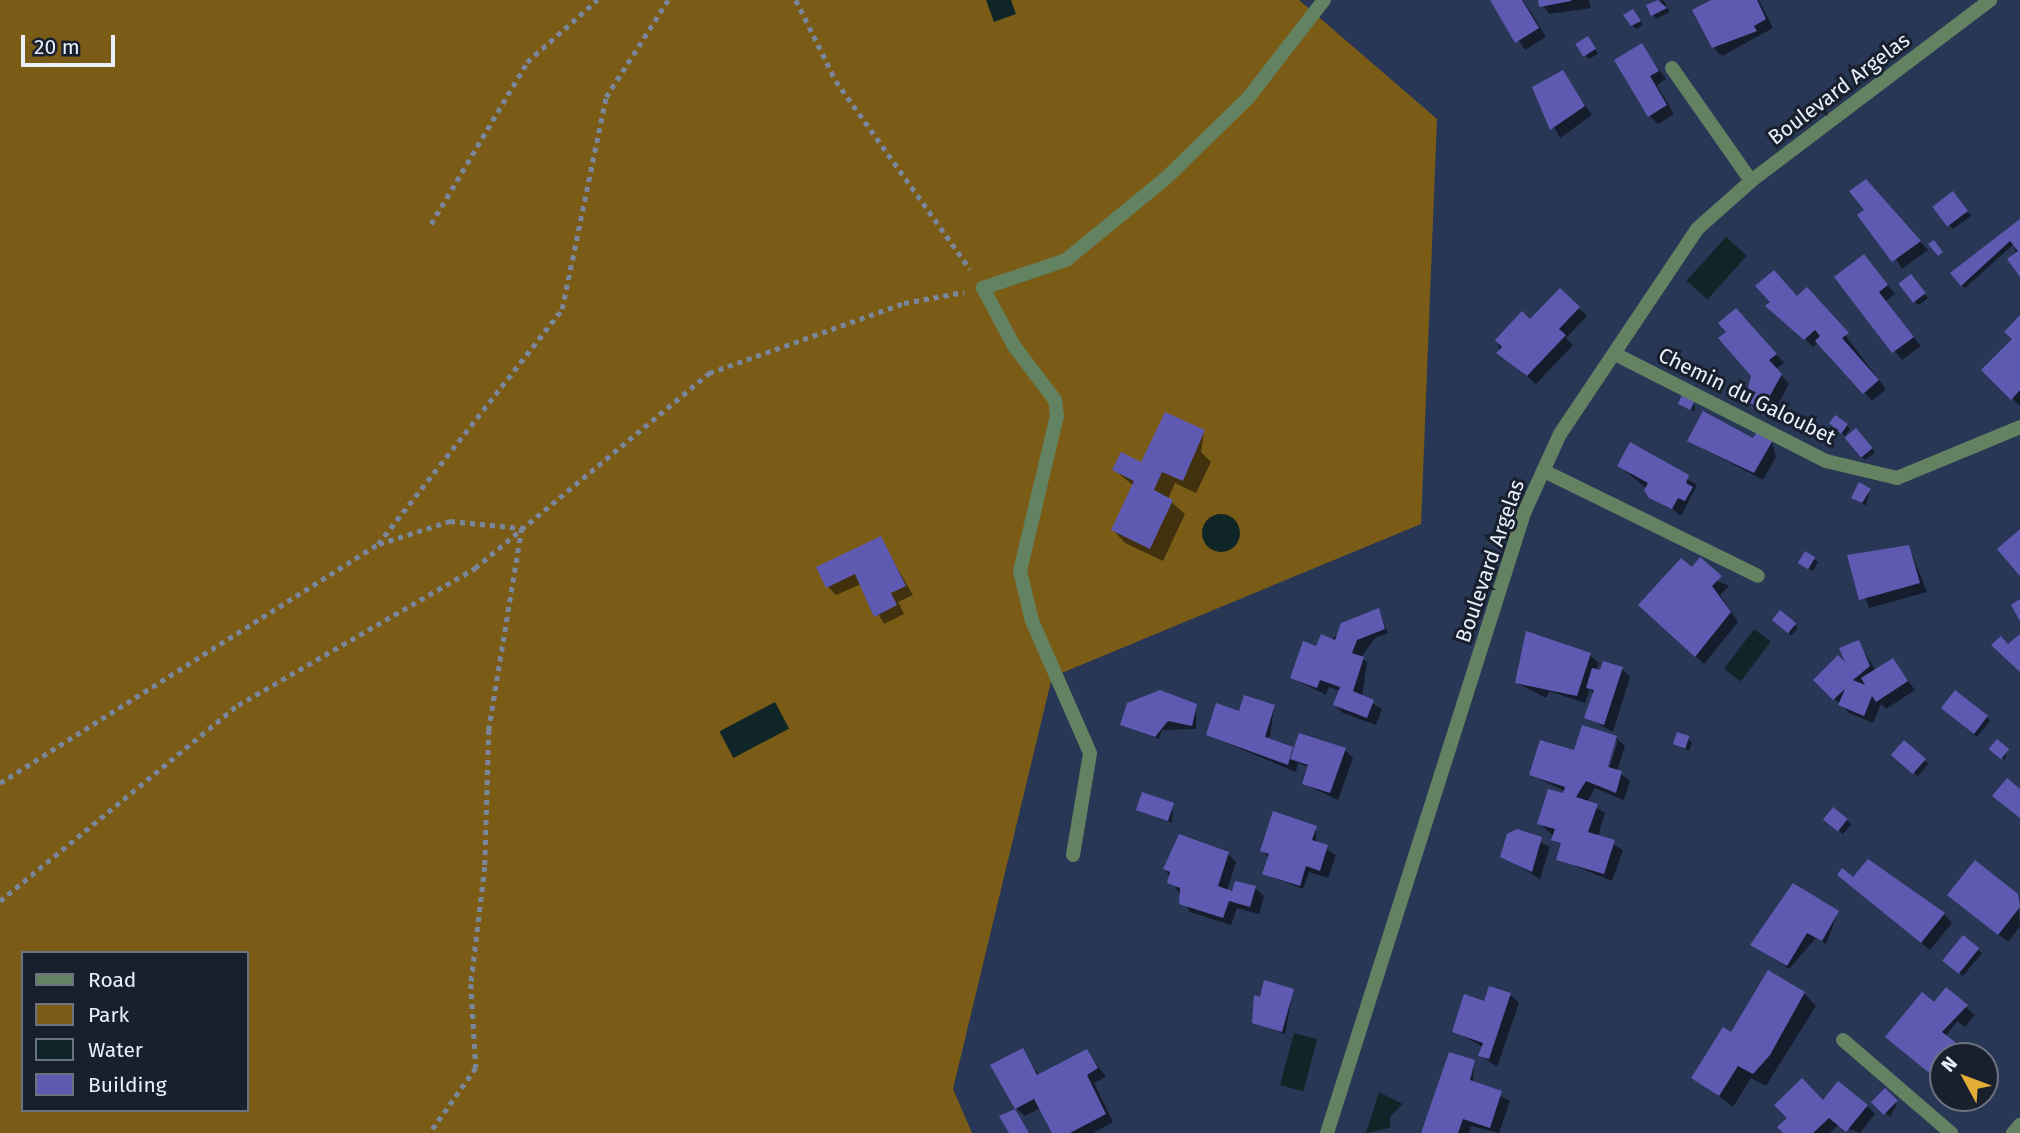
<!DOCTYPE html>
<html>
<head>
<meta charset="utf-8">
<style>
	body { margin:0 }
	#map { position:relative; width:2020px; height:1133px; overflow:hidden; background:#283755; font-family:"Fira Sans",sans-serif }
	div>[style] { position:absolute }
	.green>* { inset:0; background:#7a5c17 }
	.water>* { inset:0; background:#102527; transform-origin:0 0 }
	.round { border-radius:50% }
	.shadow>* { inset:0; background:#0007; transform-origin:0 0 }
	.building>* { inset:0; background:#5f5ab1; transform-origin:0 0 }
	.path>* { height:4.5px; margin-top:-2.25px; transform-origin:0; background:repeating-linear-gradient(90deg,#7a869b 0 5px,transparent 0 10px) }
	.service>* { height:14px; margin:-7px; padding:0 7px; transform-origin:7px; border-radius:7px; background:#638262 }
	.minor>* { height:14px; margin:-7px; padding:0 7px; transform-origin:7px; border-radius:7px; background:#638262 }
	span { translate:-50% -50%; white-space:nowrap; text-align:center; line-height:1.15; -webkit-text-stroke:6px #181f2d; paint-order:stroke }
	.street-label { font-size:21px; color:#e9f0fb }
	.legend { position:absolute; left:21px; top:951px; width:228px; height:161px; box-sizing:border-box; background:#181f2d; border:2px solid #6c737f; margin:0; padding:9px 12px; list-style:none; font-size:21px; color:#e9f0fb }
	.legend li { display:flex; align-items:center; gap:14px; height:35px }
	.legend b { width:35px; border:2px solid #6c737f }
	.north { position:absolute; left:1929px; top:1042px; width:70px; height:70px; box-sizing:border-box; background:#181f2d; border:2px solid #6c737f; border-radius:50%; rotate:311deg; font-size:19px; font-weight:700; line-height:28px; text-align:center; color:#e9f0fb }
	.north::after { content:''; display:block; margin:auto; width:24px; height:32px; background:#e3ae35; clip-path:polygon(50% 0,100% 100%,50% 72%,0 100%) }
	.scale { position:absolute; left:21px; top:35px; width:94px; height:32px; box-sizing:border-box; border:4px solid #e9f0fb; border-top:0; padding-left:9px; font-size:21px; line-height:24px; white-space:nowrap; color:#e9f0fb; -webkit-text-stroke:5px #181f2d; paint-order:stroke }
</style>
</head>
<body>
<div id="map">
	<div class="green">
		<i style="clip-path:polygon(evenodd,0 0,1299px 0,1437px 119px,1421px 524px,1052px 677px,953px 1089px,972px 1133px,0 1133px,0 0,23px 953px,247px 953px,247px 1110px,23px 1110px,23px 953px)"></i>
	</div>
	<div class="water">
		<i style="clip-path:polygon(986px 0,1011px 0,1016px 14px,994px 22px)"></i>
		<i style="left:1726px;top:237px;width:28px;height:59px;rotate:42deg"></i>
		<i class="round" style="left:1202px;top:514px;width:38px;height:38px"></i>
		<i style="left:1754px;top:629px;width:21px;height:50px;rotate:37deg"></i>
		<i style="left:775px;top:702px;width:30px;height:63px;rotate:62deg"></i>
		<i style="left:1294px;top:1033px;width:24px;height:54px;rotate:15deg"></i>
		<i style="clip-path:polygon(1379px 1092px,1403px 1104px,1390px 1117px,1390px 1128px,1366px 1133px)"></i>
	</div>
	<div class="shadow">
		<i style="clip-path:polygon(1492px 0,1523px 0,1546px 37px,1525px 50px)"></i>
		<i style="clip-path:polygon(1540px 0,1589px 0,1591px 8px,1549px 14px)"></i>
		<i style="clip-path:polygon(1663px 0,1670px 12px,1656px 19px,1648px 6px)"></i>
		<i style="clip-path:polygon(1714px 0,1759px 0,1773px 28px,1722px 56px,1713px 47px)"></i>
		<i style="clip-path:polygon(1637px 15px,1643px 25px,1636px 29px,1632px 25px)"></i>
		<i style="clip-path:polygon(1591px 42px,1598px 54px,1589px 59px,1586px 56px)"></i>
		<i style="clip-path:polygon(1642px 46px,1666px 79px,1657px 85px,1674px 114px,1658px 124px,1649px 115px)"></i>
		<i style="clip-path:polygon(1562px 73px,1592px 115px,1560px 138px,1534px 88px)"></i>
		<i style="clip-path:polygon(1874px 190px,1928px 250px,1902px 269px,1866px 210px)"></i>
		<i style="clip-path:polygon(1957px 197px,1971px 216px,1953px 229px,1949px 225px)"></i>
		<i style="clip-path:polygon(2020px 222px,2020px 274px,2014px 244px,1965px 288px,1962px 285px)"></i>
		<i style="clip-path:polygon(1864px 256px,1895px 294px,1886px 301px,1921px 346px,1902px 360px,1836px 278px)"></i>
		<i style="clip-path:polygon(1914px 280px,1928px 298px,1919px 305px,1915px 302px)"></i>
		<i style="clip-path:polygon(1560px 291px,1587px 316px,1566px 338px,1573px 345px,1536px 384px,1501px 355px,1497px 340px,1530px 321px)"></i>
		<i style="clip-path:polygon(1816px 297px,1886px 389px,1872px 401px,1819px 342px,1813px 347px,1805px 339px,1797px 298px)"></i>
		<i style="clip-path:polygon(1745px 318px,1784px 363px,1776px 369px,1789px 384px,1771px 417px,1747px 400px,1753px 375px,1728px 332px)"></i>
		<i style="clip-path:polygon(2020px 318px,2020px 406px,1984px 370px,2014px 339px)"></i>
		<i style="clip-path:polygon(1694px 402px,1695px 412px,1679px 403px)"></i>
		<i style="clip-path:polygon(1831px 423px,1847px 425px,1850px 429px,1845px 436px)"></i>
		<i style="clip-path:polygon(1204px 432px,1201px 452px,1211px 462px,1196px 493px,1175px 483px,1168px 499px,1185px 514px,1163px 561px,1125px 543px,1113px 530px,1134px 486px,1114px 470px,1142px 465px)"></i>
		<i style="clip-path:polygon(1860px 434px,1875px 452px,1865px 460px,1861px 456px)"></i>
		<i style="clip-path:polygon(1689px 441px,1772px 441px,1776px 457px,1763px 480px)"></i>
		<i style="clip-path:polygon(1630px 445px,1697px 485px,1681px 516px,1619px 466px)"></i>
		<i style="clip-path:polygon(1870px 490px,1866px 506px,1854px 498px)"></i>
		<i style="clip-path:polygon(880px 538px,913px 595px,898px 602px,904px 614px,884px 624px,861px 584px,836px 595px,828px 587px)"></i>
		<i style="clip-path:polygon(1909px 547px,1927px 592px,1869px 608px,1849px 556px)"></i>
		<i style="clip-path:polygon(1806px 553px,1818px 562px,1813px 571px,1804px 566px)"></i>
		<i style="clip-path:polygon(1692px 570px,1729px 586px,1720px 595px,1738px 622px,1704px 664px,1648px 613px)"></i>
		<i style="clip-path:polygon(1378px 610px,1388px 633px,1375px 638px,1361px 658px,1367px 662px,1362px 697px,1382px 709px,1376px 725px,1343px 713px,1335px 705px,1340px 691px,1329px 687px,1326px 695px,1292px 678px,1317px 648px)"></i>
		<i style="left:1780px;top:612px;width:24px;height:10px;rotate:42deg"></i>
		<i style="clip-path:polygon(1858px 642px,1876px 671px,1893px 660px,1915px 690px,1886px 709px,1881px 704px,1873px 723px,1849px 713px,1816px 680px,1850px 669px)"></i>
		<i style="clip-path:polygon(1590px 655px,1599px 663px,1596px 671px,1622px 669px,1630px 677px,1613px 732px,1586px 717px,1594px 694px,1590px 689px,1585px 703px,1549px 691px,1546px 698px,1517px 683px)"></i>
		<i style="clip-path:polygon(1196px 706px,1196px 729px,1162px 730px,1159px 739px,1122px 725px)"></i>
		<i style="clip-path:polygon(1274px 707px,1270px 737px,1258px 737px,1295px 751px,1345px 750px,1353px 758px,1338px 800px,1304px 784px,1309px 767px,1298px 763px,1296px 772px,1208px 735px,1240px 713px)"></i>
		<i style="clip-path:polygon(1946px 711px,1987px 717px,1990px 721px,1977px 737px)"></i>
		<i style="clip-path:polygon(1678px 734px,1692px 742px,1689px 751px,1675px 743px)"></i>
		<i style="clip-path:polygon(evenodd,1616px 738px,1625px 746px,1617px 771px,1630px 781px,1624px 800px,1595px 788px,1587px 802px,1605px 813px,1598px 836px,1623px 850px,1612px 881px,1558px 859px,1563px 845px,1539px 823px,1571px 794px,1531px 775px,1616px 738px,1614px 740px,1618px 740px,1607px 776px,1604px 775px,1614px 740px)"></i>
		<i style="clip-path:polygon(1904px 742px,1928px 764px,1918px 776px,1897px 758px)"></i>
		<i style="clip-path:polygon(2007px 750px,2005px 760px,1995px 753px)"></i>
		<i style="clip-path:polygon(1173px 805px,1172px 823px,1139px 810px)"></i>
		<i style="left:1834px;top:809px;width:23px;height:13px;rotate:41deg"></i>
		<i style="clip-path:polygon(1316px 827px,1316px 843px,1336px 855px,1328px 878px,1309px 872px,1303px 889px,1264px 874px,1270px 858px,1262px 851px)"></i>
		<i style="clip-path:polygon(1517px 831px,1550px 847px,1540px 879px,1502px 856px)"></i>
		<i style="clip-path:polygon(1228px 854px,1236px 862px,1227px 891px,1255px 888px,1264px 896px,1259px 914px,1237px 908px,1231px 925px,1190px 912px,1165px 869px)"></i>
		<i style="clip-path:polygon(1853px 879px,1944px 914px,1952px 923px,1930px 950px,1848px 883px)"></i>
		<i style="clip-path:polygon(1949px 895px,2017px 895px,2020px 926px,2008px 942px)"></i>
		<i style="clip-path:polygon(1838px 912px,1826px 944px,1816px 938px,1789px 969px,1752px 944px)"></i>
		<i style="clip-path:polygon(1963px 937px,1982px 953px,1963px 976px,1948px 964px)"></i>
		<i style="clip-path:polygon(1946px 990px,1975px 1015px,1965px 1027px,1957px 1021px,1945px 1037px,1961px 1050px,1943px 1056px,1942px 1083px,1896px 1045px)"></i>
		<i style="clip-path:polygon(1293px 991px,1285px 1034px,1253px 1022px,1261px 999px)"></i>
		<i style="clip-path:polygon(1804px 993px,1816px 1006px,1766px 1086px,1751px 1078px,1733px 1107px,1693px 1077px,1732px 1034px)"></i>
		<i style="clip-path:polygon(1510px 995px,1519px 1003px,1497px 1067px,1480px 1055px,1483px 1047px,1454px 1031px,1485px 1003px)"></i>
		<i style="clip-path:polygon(1022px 1050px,1039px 1075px,1087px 1051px,1106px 1077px,1094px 1083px,1113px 1122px,1093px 1133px,1054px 1133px,1040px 1108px,1025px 1116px,1016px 1108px)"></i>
		<i style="clip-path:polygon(1474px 1062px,1473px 1082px,1510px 1101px,1499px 1133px,1471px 1126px,1469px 1133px,1423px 1133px)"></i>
		<i style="clip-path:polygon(1885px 1091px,1897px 1104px,1890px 1117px,1875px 1103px)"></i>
		<i style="clip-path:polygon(1823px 1103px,1867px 1106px,1875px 1114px,1860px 1133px,1838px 1125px,1830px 1133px,1785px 1133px)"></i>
	</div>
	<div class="building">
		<i style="clip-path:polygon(1490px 0,1522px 0,1539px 28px,1515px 43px)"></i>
		<i style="clip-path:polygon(1538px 0,1571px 0,1571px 1px,1539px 7px)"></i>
		<i style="clip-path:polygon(1658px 0,1667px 8px,1651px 16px,1646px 5px)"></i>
		<i style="clip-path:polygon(1711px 0,1757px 0,1766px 19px,1754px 26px,1757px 31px,1712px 48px,1692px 10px)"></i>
		<i style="clip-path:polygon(1633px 9px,1641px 21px,1631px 26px,1623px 15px)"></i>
		<i style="left:1588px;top:36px;width:15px;height:15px;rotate:58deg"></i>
		<i style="clip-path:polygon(1642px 43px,1659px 71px,1650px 76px,1667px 105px,1648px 117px,1614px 60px)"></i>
		<i style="clip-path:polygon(1563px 70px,1585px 106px,1550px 130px,1532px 87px)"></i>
		<i style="clip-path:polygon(1866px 179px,1921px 241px,1892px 262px,1857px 215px,1864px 210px,1849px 191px)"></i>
		<i style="left:1953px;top:191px;width:25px;height:26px;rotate:53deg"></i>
		<i style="clip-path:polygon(2020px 219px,2020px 277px,2007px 259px,2018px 251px,2010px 241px,1961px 286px,1950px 273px)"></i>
		<i style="clip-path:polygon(1934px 240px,1943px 252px,1938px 256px,1928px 244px)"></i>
		<i style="clip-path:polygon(1864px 254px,1888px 285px,1879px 292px,1914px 337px,1892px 353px,1834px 277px)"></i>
		<i style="clip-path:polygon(1774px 270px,1797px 296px,1807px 287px,1849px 333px,1842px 338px,1879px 380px,1863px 394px,1815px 341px,1820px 336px,1815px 330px,1804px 340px,1765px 306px,1770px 302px,1755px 286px)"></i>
		<i style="left:1911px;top:274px;width:24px;height:16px;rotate:52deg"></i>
		<i style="clip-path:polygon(1560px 288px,1580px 307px,1559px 329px,1566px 335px,1527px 376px,1496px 353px,1502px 347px,1495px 340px,1522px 311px,1530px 319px)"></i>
		<i style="clip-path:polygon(1736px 308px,1777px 354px,1769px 360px,1782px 374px,1762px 410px,1745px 400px,1751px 376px,1718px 338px,1726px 332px,1718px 323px)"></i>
		<i style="clip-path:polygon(2020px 315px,2020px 390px,2011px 400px,1981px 370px,2012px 339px,2004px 332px)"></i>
		<i style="left:1682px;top:395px;width:14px;height:10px;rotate:25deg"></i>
		<i style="clip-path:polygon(1703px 411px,1753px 438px,1757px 432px,1773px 440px,1754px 473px,1687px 441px)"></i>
		<i style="clip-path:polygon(1165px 412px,1205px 430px,1183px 481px,1162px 472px,1154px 490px,1173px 500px,1150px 549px,1111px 530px,1134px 481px,1112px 470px,1121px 452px,1141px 462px)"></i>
		<i style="clip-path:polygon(1835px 415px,1848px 424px,1841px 434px,1829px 423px)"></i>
		<i style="left:1856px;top:428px;width:26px;height:15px;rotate:50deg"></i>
		<i style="clip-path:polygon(1630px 442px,1689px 475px,1686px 483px,1693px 487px,1685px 501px,1678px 498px,1672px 509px,1649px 498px,1644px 490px,1648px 483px,1617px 466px)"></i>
		<i style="clip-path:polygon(1859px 482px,1871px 489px,1862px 503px,1851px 498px)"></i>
		<i style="clip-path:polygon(2020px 529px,2020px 576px,1997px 549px)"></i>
		<i style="clip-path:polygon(881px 536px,906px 586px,891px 593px,897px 605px,874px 617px,855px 574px,826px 588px,816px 567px)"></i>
		<i style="clip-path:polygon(1909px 545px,1920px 583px,1859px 600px,1847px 555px)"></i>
		<i style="left:1805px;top:551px;width:12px;height:14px;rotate:31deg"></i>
		<i style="clip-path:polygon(1700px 557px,1722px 576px,1712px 586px,1731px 612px,1695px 657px,1638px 605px,1681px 558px,1692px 567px)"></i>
		<i style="clip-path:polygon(2020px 599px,2020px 621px,2011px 605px)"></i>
		<i style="clip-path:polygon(1379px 608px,1385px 629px,1357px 640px,1352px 653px,1364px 657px,1353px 691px,1374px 700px,1367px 718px,1333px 705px,1340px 687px,1320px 680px,1317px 688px,1290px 678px,1303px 641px,1316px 646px,1321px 634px,1335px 640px,1341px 623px)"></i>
		<i style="left:1780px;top:610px;width:21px;height:13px;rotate:39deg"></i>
		<i style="clip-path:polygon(1526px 631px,1591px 653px,1577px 696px,1515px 683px)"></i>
		<i style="clip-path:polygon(2020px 634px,2020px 672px,1991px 645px,2001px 636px,2008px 644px)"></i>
		<i style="clip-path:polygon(1859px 640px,1870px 666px,1853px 680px,1865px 685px,1861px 678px,1893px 658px,1908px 681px,1876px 702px,1872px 696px,1864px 716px,1838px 705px,1845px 689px,1833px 700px,1813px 680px,1838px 655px,1845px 662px,1839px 648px)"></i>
		<i style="clip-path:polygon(1603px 661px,1623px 667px,1604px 725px,1584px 718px,1594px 690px,1586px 688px,1592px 668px,1600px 670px)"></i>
		<i style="clip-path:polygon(1160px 690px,1197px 704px,1192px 726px,1168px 721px,1155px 737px,1120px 725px,1127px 703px)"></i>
		<i style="left:1955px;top:690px;width:42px;height:23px;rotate:38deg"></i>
		<i style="clip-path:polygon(1244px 695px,1275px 705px,1265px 737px,1293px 747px,1288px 765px,1206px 735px,1216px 703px,1239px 711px)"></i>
		<i style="clip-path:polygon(1582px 725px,1617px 736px,1608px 767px,1622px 771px,1616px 793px,1586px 781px,1576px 797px,1598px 804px,1588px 832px,1615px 840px,1604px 874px,1556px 860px,1561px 843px,1551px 840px,1555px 829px,1537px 824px,1548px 789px,1563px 793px,1565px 787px,1529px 775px,1540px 740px,1574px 750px)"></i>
		<i style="left:1677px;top:732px;width:13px;height:13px;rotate:18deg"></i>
		<i style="clip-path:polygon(1299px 733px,1346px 748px,1330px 793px,1302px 784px,1308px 765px,1290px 759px)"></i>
		<i style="left:1997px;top:739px;width:16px;height:13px;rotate:40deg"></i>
		<i style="left:1904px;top:740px;width:29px;height:20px;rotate:41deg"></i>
		<i style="clip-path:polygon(2007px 778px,2020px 789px,2020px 818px,1992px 796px)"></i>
		<i style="left:1142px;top:792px;width:34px;height:19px;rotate:19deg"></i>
		<i style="left:1833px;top:807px;width:19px;height:16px;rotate:39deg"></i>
		<i style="clip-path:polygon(1273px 811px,1317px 826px,1312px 840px,1328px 845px,1320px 871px,1306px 866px,1300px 886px,1262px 874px,1269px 854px,1260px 851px)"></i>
		<i style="clip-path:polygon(1517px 829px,1542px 837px,1532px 872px,1500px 857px,1507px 834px)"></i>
		<i style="clip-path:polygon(1179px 834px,1229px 852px,1218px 886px,1232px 891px,1235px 881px,1256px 886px,1250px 907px,1229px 901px,1223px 918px,1179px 904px,1180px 888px,1167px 883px,1170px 872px,1163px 869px)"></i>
		<i style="clip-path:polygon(1868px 859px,1945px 913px,1921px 943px,1837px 875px,1842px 868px,1853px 877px)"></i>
		<i style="clip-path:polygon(1975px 860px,2018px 894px,2020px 907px,1998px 935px,1947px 895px)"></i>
		<i style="clip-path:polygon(1793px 883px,1839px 911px,1822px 941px,1807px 933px,1787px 966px,1750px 945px)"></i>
		<i style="left:1963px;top:935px;width:21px;height:33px;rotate:39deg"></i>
		<i style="clip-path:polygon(1768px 970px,1805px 992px,1770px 1055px,1753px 1074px,1738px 1066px,1719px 1096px,1691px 1078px,1723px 1027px,1731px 1032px)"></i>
		<i style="clip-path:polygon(1264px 980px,1294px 989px,1282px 1032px,1252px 1023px,1254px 995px,1260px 997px)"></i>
		<i style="clip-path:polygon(1489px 986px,1511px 993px,1489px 1059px,1478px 1056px,1483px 1043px,1452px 1032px,1464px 994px,1484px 1001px)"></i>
		<i style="clip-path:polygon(1946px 987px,1968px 1005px,1942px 1032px,1959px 1045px,1943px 1056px,1933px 1076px,1885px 1037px,1922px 992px,1934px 1002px)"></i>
		<i style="clip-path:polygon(1023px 1048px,1037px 1075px,1087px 1049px,1098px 1068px,1087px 1075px,1106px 1114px,1070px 1133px,1052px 1133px,1034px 1099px,1015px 1109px,1029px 1133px,1009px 1133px,999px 1116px,1015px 1109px,990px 1065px)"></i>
		<i style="clip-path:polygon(1449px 1052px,1475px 1060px,1470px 1080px,1502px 1091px,1490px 1128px,1463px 1119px,1458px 1133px,1421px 1133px)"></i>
		<i style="clip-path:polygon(1802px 1078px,1823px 1100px,1838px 1081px,1868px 1105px,1846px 1132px,1829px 1118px,1813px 1133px,1783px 1133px,1777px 1127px,1787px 1118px,1774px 1105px)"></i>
		<i style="left:1885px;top:1088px;width:18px;height:20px;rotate:45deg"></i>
	</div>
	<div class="path">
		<i style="left:796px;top:0;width:90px;rotate:63.7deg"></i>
		<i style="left:836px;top:81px;width:231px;rotate:54.5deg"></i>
		<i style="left:431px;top:224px;width:188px;rotate:-59.3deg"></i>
		<i style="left:527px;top:62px;width:94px;rotate:-41.5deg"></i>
		<i style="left:379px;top:544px;width:75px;rotate:-17.9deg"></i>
		<i style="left:450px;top:521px;width:72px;rotate:5.6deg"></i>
		<i style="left:522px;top:528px;width:205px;rotate:99.3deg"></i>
		<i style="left:489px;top:730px;width:137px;rotate:91.7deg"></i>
		<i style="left:485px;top:867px;width:118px;rotate:96.8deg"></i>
		<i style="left:471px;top:984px;width:84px;rotate:86.6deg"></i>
		<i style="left:476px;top:1068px;width:80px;rotate:125.3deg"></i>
		<i style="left:0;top:783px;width:447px;rotate:-32.3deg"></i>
		<i style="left:378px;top:544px;width:298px;rotate:-51.9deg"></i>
		<i style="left:562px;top:309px;width:217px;rotate:-78.3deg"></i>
		<i style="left:606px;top:97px;width:115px;rotate:-57.4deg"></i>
		<i style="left:0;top:901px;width:308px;rotate:-39.5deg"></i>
		<i style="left:238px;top:705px;width:274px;rotate:-30deg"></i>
		<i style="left:475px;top:568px;width:305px;rotate:-39.8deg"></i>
		<i style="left:709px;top:373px;width:207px;rotate:-19.7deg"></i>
		<i style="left:904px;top:303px;width:61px;rotate:-10.4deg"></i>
	</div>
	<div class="service">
		<i style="left:1672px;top:68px;width:138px;rotate:55deg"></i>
		<i style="left:1544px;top:471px;width:238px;rotate:26.1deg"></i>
	</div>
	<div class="minor">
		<i style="left:1615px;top:354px;width:237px;rotate:26.9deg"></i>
		<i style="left:1826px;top:461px;width:73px;rotate:13.5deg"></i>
		<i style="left:1897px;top:478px;width:133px;rotate:-22.5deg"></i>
		<i style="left:1073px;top:855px;width:103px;rotate:-80.5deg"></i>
		<i style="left:1090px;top:753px;width:144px;rotate:-113.7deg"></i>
		<i style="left:1032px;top:621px;width:51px;rotate:-103.5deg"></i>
		<i style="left:1020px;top:571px;width:159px;rotate:-76.6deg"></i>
		<i style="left:1057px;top:416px;width:16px;rotate:-97deg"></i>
		<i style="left:1055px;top:400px;width:68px;rotate:-127.2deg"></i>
		<i style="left:1014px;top:346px;width:66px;rotate:-118.1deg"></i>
		<i style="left:983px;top:288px;width:88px;rotate:-18.6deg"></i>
		<i style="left:1066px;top:260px;width:128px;rotate:-39.3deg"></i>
		<i style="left:1165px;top:179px;width:116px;rotate:-44.3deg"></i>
		<i style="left:1248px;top:98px;width:124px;rotate:-52.2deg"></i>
		<i style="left:1843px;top:1040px;width:143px;rotate:40.7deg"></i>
		<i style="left:1327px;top:1133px;width:651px;rotate:-72.37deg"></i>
		<i style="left:1524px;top:513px;width:87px;rotate:-65.5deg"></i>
		<i style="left:1560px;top:434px;width:247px;rotate:-56.2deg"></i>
		<i style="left:1697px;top:229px;width:72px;rotate:-41.6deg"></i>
		<i style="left:1751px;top:181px;width:300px;rotate:-37.1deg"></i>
		<i style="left:2013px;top:1133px;width:11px;rotate:-49deg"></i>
	</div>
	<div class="street-label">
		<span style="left:1839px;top:89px;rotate:-37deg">Boulevard Argelas</span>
		<span style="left:1747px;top:396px;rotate:26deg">Chemin du Galoubet</span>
		<span style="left:1490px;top:561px;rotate:-71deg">Boulevard Argelas</span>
	</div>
	<ul class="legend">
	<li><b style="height:9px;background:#638262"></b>Road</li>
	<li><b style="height:19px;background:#7a5c17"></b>Park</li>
	<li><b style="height:19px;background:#102527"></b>Water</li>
	<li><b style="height:19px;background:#5f5ab1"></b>Building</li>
	</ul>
	<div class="north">N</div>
	<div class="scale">20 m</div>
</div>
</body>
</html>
